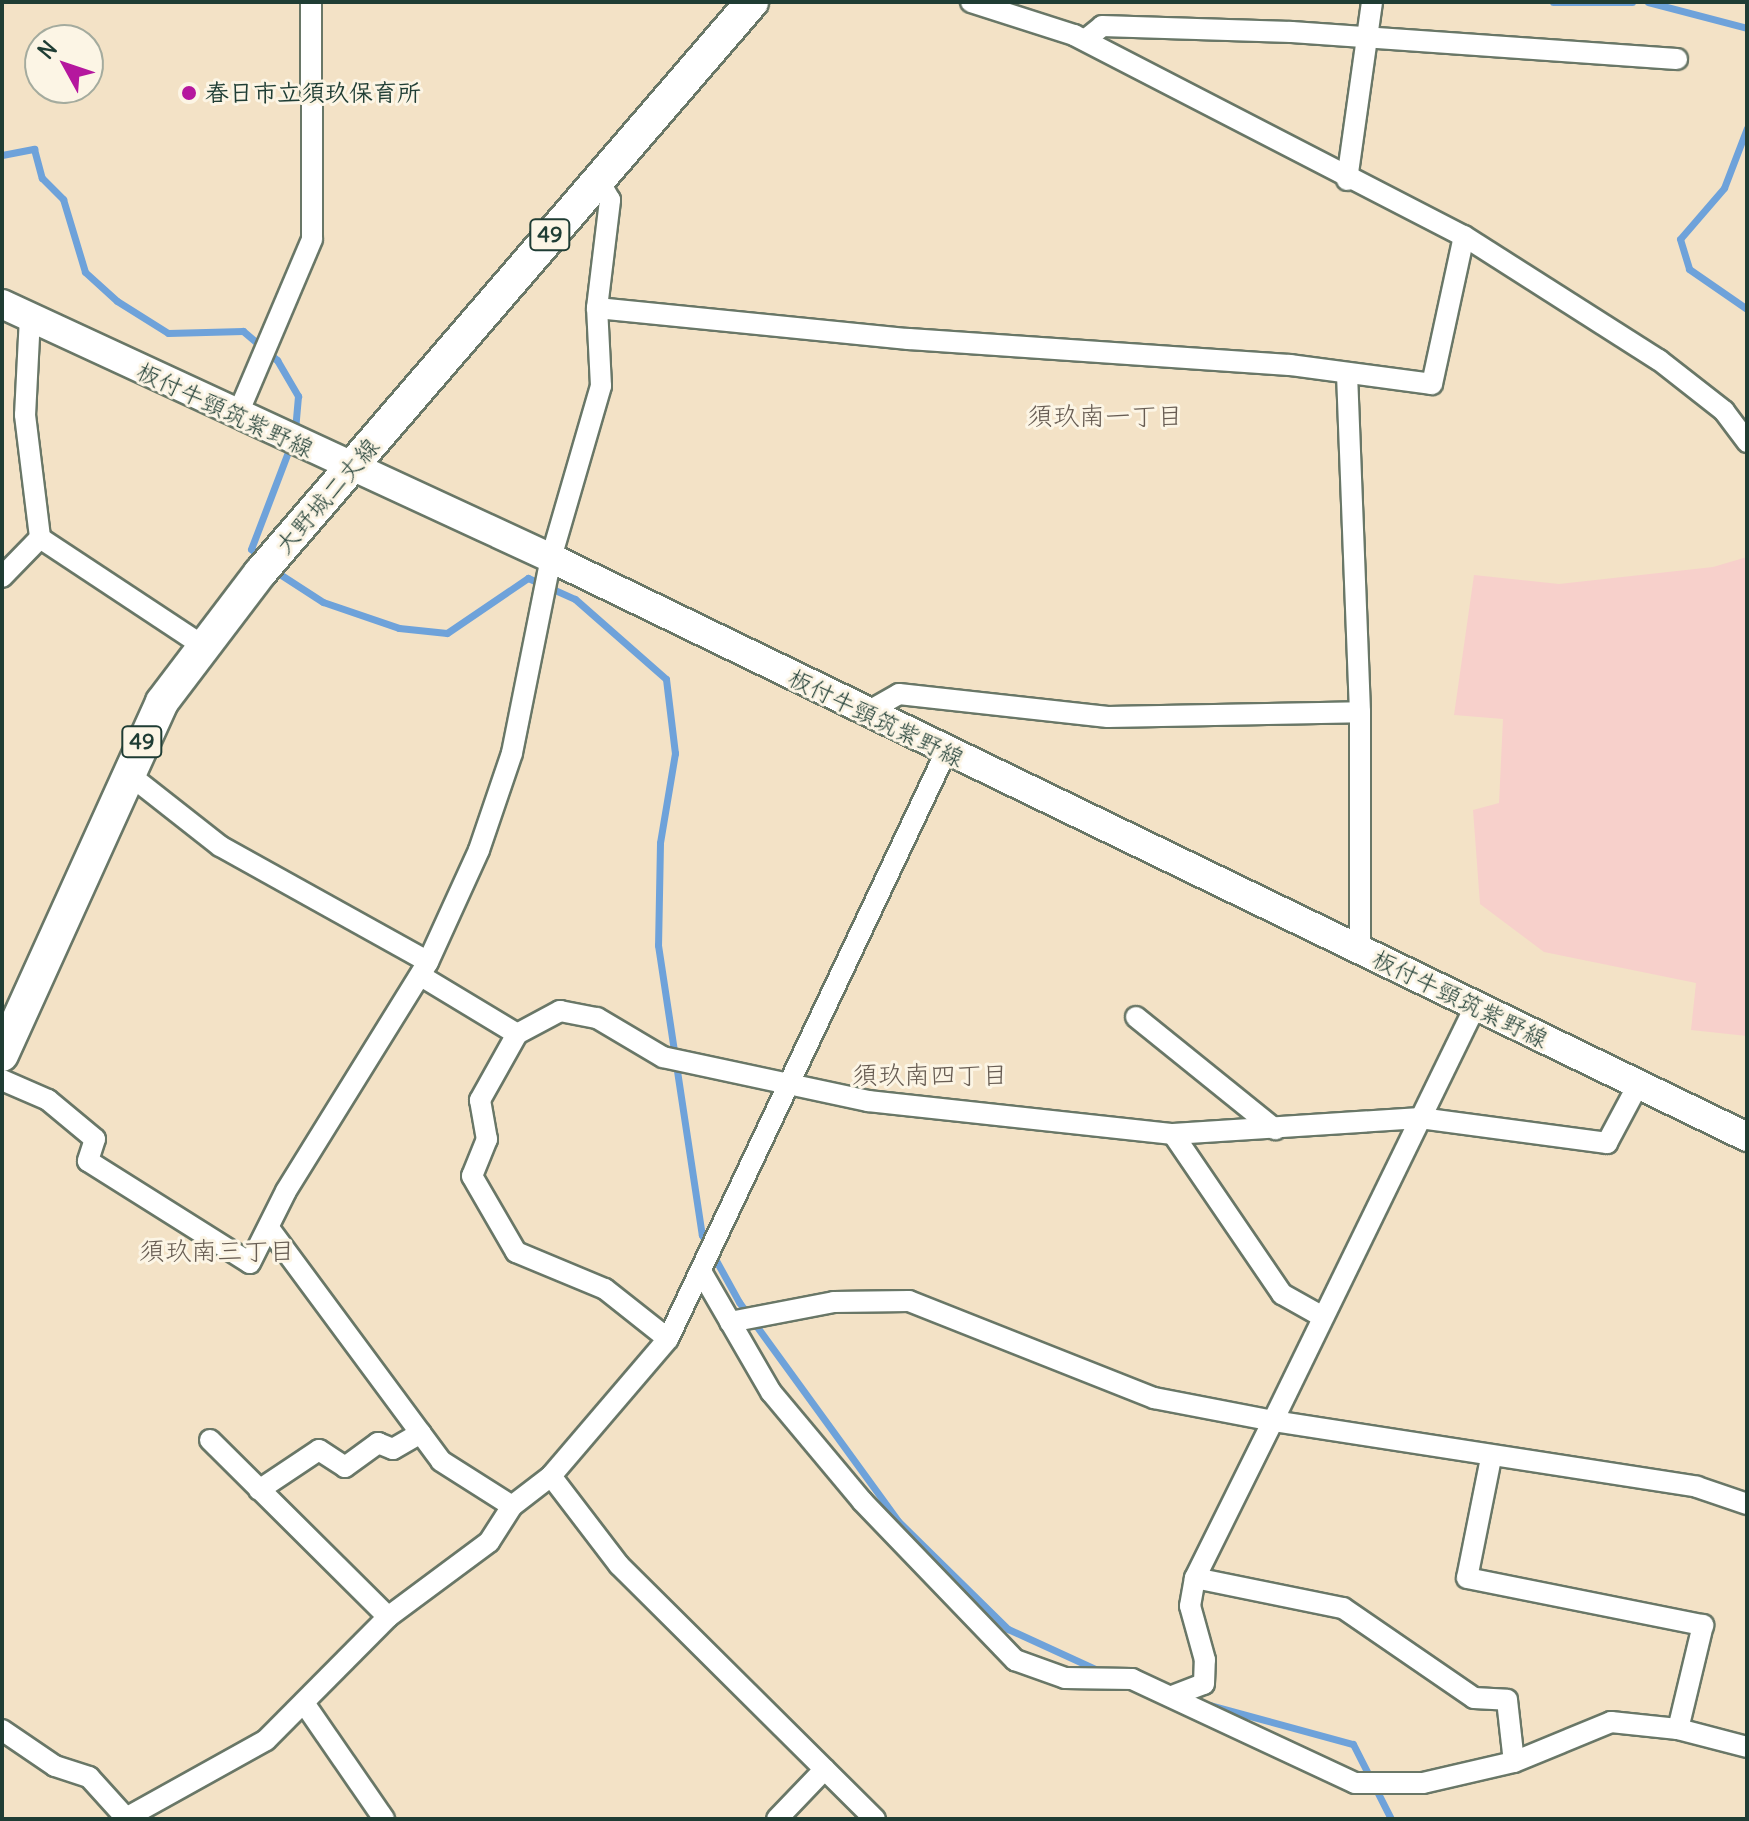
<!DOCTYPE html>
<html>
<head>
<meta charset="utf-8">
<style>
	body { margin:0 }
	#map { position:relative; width:1749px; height:1821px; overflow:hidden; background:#f3e2c6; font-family:Delius,"Klee One",sans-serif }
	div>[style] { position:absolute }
	.built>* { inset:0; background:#f7d0cb }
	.stream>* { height:7px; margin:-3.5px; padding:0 3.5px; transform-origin:3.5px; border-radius:3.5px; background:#6ea2da }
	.roads { filter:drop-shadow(2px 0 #697767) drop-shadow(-2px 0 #697767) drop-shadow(0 2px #697767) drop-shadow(0 -2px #697767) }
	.street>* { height:20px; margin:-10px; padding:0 10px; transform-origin:10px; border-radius:10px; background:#fff }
	.secondary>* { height:28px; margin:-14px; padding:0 14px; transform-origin:14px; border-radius:14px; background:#fff }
	.primary>* { height:32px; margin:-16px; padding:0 16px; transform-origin:16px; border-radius:16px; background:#fff }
	.dots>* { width:22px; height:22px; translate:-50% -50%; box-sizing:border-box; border:4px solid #fcf5e5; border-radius:50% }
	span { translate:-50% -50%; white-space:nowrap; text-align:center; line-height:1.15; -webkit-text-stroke:6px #fcf5e5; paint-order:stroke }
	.shield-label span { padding:2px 6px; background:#fcf5e5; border:2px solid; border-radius:6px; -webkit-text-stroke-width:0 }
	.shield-label { font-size:22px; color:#1f3d34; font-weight:700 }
	.poi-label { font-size:24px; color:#1f3d34; font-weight:700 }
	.left { translate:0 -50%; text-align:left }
	.street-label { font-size:24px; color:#1f3d34 }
	.neighbourhood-label { font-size:26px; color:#685d53 }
	.frame { position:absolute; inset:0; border:4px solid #1f3d34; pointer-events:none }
	.north { position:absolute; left:24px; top:24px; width:80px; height:80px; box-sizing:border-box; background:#fcf5e5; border:2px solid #a4ab9e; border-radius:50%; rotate:310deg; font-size:22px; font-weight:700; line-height:32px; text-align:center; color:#1f3d34 }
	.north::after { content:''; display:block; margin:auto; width:28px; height:36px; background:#b5179e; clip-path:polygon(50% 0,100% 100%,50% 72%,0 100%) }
</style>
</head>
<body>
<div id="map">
	<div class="built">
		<i style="clip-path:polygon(1747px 557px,1747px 1036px,1691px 1030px,1696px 983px,1544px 952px,1480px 904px,1473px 810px,1499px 803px,1503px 719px,1454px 715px,1474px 575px,1559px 584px,1713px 567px)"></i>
	</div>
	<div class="stream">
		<i style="left:1553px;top:2px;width:79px"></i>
		<i style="left:1648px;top:2px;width:102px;rotate:14.7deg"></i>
		<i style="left:1747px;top:128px;width:64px;rotate:111deg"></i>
		<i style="left:1724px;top:188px;width:67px;rotate:130.8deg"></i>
		<i style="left:1680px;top:239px;width:31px;rotate:73deg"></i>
		<i style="left:1689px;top:269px;width:70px;rotate:34.6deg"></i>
		<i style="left:2px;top:155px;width:33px;rotate:-11deg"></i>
		<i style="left:34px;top:149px;width:30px;rotate:75deg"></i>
		<i style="left:42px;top:178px;width:30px;rotate:45deg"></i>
		<i style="left:63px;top:199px;width:76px;rotate:73.2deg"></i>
		<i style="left:85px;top:272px;width:43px;rotate:42.2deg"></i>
		<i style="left:117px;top:301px;width:60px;rotate:32.1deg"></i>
		<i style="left:168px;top:333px;width:75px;rotate:-1.5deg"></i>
		<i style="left:243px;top:331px;width:45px;rotate:40.5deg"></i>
		<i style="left:277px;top:360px;width:42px;rotate:59.7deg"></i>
		<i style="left:298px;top:396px;width:37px;rotate:95deg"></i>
		<i style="left:263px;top:560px;width:16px;rotate:-137deg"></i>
		<i style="left:251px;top:549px;width:112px;rotate:-69.1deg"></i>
		<i style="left:275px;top:571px;width:57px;rotate:32.9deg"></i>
		<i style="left:323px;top:602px;width:80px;rotate:18.9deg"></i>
		<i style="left:399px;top:628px;width:48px;rotate:5.9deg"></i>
		<i style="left:447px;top:633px;width:98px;rotate:-34.2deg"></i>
		<i style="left:528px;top:578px;width:51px;rotate:24.1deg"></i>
		<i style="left:575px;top:599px;width:121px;rotate:41.3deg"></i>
		<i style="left:666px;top:679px;width:75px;rotate:83.1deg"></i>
		<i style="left:675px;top:753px;width:91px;rotate:99.5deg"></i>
		<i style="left:660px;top:843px;width:102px;rotate:91.1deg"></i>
		<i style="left:658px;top:945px;width:293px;rotate:81.4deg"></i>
		<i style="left:702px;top:1235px;width:77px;rotate:61.1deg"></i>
		<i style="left:739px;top:1302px;width:271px;rotate:54deg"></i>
		<i style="left:898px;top:1521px;width:154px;rotate:44.5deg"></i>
		<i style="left:1008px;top:1629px;width:103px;rotate:24.6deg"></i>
		<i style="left:1209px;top:1705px;width:149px;rotate:15.2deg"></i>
		<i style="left:1353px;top:1744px;width:84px;rotate:63.1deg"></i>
	</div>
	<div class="roads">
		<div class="street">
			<i style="left:971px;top:2px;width:108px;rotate:17.8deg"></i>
			<i style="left:1074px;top:35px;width:439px;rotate:27.3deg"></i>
			<i style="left:1464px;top:236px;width:231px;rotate:32.5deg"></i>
			<i style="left:1659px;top:360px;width:83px;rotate:38.1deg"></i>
			<i style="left:1724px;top:411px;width:39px;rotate:53deg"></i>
			<i style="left:1085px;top:40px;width:22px;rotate:-39deg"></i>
			<i style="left:1102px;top:26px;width:189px;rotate:1.8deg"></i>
			<i style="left:1291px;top:32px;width:387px;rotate:4deg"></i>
			<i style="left:1347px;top:180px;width:180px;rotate:-82deg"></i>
			<i style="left:597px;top:308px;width:109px;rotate:-83.1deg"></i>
			<i style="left:610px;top:200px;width:24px;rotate:-120deg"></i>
			<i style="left:30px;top:317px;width:98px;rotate:92.9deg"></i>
			<i style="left:25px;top:415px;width:124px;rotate:83deg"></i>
			<i style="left:237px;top:416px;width:192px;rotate:-67deg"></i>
			<i style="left:312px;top:239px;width:237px;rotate:-90.2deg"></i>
			<i style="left:2px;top:577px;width:54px;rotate:-45.7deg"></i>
			<i style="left:40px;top:538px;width:196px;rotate:33.5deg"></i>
			<i style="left:864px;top:714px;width:40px;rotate:-29.7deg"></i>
			<i style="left:899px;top:694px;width:210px;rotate:6.3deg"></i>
			<i style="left:1108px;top:717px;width:252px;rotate:-1.1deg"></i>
			<i style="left:1360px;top:712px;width:337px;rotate:-92.2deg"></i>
			<i style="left:126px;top:772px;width:120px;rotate:38.2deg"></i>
			<i style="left:220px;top:846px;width:238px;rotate:29.1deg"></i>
			<i style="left:1360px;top:951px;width:239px;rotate:-90deg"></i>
			<i style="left:421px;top:976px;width:112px;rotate:31.1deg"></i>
			<i style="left:517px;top:1034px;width:76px;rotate:119.3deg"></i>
			<i style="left:480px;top:1100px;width:40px;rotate:80deg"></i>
			<i style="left:487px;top:1139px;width:40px;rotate:112deg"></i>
			<i style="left:472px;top:1176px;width:88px;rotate:59.9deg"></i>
			<i style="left:516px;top:1252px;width:96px;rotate:22.6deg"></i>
			<i style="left:605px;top:1289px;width:80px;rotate:38.4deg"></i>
			<i style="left:1136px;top:1017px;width:179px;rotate:38.9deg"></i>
			<i style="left:517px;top:1034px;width:49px;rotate:-28.1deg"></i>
			<i style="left:560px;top:1011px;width:38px;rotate:11deg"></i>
			<i style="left:597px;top:1018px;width:77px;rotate:30.6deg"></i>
			<i style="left:663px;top:1057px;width:210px;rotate:12.1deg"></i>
			<i style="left:868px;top:1101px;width:307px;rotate:6.2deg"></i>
			<i style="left:1173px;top:1134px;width:248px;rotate:-3.7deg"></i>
			<i style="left:1420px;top:1118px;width:189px;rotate:7.6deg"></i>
			<i style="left:1607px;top:1143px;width:66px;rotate:-61.9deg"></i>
			<i style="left:2px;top:1080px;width:50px;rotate:23.5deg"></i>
			<i style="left:48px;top:1100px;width:61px;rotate:39.7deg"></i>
			<i style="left:95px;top:1139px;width:23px;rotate:108deg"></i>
			<i style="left:88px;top:1161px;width:191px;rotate:32.2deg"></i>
			<i style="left:250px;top:1263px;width:80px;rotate:-63.4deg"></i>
			<i style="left:286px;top:1191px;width:269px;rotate:-58.2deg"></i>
			<i style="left:428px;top:962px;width:123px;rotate:-65.5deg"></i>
			<i style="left:479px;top:850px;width:102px;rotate:-71.2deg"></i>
			<i style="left:512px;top:753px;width:199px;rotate:-78.7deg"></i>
			<i style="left:551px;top:558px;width:179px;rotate:-73.8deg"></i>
			<i style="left:601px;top:386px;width:78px;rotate:-92.9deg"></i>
			<i style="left:597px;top:308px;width:313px;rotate:5.7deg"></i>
			<i style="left:908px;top:339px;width:383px;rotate:3.9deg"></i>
			<i style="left:1290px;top:365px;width:143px;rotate:7.6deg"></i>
			<i style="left:1432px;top:384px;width:151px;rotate:-77.8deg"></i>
			<i style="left:1173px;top:1134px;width:194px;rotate:55.7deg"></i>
			<i style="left:1282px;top:1294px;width:47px;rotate:29.3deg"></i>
			<i style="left:271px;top:1231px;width:286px;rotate:53.5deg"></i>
			<i style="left:441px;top:1461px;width:84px;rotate:32.4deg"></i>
			<i style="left:702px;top:1273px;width:138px;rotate:59.9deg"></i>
			<i style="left:771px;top:1392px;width:142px;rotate:50.1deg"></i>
			<i style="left:862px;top:1501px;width:221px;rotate:46.1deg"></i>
			<i style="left:1015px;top:1660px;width:53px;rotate:19.8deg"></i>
			<i style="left:1065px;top:1678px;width:67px;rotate:0.9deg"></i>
			<i style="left:1132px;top:1679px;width:246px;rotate:25deg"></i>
			<i style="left:1355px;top:1783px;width:68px"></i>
			<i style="left:1423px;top:1783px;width:93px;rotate:-13deg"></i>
			<i style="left:1514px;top:1762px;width:105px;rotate:-22.4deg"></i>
			<i style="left:1611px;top:1722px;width:67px;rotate:6deg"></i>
			<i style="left:1678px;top:1729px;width:71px;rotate:14.6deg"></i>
			<i style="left:730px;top:1322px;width:106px;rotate:-10.9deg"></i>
			<i style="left:834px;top:1302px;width:75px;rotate:-0.8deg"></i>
			<i style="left:909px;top:1301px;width:264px;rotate:21.6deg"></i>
			<i style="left:1154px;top:1398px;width:121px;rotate:10.9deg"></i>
			<i style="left:1273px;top:1421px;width:462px;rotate:-64deg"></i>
			<i style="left:210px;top:1440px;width:251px;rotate:44.8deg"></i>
			<i style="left:1491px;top:1458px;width:122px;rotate:101.3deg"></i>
			<i style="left:1467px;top:1578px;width:241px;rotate:11.3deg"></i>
			<i style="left:1703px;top:1625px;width:107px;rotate:103.5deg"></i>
			<i style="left:551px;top:1476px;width:112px;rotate:52.6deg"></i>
			<i style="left:619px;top:1565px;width:361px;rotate:44.8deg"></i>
			<i style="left:259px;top:1490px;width:72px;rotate:-33.7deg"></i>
			<i style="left:319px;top:1450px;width:31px;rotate:33deg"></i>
			<i style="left:345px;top:1467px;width:41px;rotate:-36deg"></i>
			<i style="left:378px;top:1443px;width:16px;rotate:22deg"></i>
			<i style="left:393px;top:1449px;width:32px;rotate:-30deg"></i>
			<i style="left:1195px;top:1578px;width:151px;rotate:11.5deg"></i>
			<i style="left:1343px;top:1608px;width:159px;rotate:34.5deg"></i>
			<i style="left:1474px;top:1698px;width:33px;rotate:3deg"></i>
			<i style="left:1507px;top:1700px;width:62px;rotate:83.6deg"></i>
			<i style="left:1172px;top:1696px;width:34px;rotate:-21deg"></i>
			<i style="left:1204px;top:1684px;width:24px;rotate:-88deg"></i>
			<i style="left:1205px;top:1660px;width:56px;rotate:-105.5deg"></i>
			<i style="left:1190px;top:1606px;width:28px;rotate:-80deg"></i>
			<i style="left:1195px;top:1578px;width:175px;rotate:-63.6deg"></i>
			<i style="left:1273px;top:1421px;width:429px;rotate:8.8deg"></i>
			<i style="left:1697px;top:1487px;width:53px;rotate:18.8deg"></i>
			<i style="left:304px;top:1703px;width:141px;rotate:55.4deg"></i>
			<i style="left:2px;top:1730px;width:64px;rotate:34.2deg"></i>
			<i style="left:55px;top:1766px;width:36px;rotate:18deg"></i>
			<i style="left:89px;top:1777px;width:55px;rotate:47.9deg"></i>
			<i style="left:126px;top:1818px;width:160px;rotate:-29.1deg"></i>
			<i style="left:266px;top:1740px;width:173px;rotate:-45.2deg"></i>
			<i style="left:388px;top:1617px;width:126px;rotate:-36.6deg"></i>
			<i style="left:489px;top:1542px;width:43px;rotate:-57.4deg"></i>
			<i style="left:512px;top:1506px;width:49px;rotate:-37.6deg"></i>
			<i style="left:551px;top:1476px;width:180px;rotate:-49.5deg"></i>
			<i style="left:668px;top:1339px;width:650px;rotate:-64.66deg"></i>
			<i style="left:777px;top:1819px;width:69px;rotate:-46.2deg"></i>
		</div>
		<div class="secondary">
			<i style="left:2px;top:304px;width:605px;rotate:24.83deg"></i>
			<i style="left:551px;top:558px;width:1329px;rotate:25.83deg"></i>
		</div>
		<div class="primary">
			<i style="left:2px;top:1055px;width:388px;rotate:-65.6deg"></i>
			<i style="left:162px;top:702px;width:162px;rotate:-52.8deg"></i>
			<i style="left:260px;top:573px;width:754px;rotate:-49.25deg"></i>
		</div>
	</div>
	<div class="dots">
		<i style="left:189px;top:93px;background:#b5179e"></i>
	</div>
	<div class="shield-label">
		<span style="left:550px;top:235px">49</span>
		<span style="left:142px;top:742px">49</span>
	</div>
	<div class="poi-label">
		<span class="left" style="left:205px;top:93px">春日市立須玖保育所</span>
	</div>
	<div class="street-label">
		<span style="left:225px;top:410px;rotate:25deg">板付牛頸筑紫野線</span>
		<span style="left:327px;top:496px;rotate:-49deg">大野城二丈線</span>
		<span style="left:876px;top:718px;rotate:26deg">板付牛頸筑紫野線</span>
		<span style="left:1460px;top:999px;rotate:26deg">板付牛頸筑紫野線</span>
	</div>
	<div class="neighbourhood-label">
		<span style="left:1105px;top:416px">須玖南一丁目</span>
		<span style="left:930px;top:1075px">須玖南四丁目</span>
		<span style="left:217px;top:1251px">須玖南三丁目</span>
	</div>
	<div class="frame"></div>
	<div class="north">N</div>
</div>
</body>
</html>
